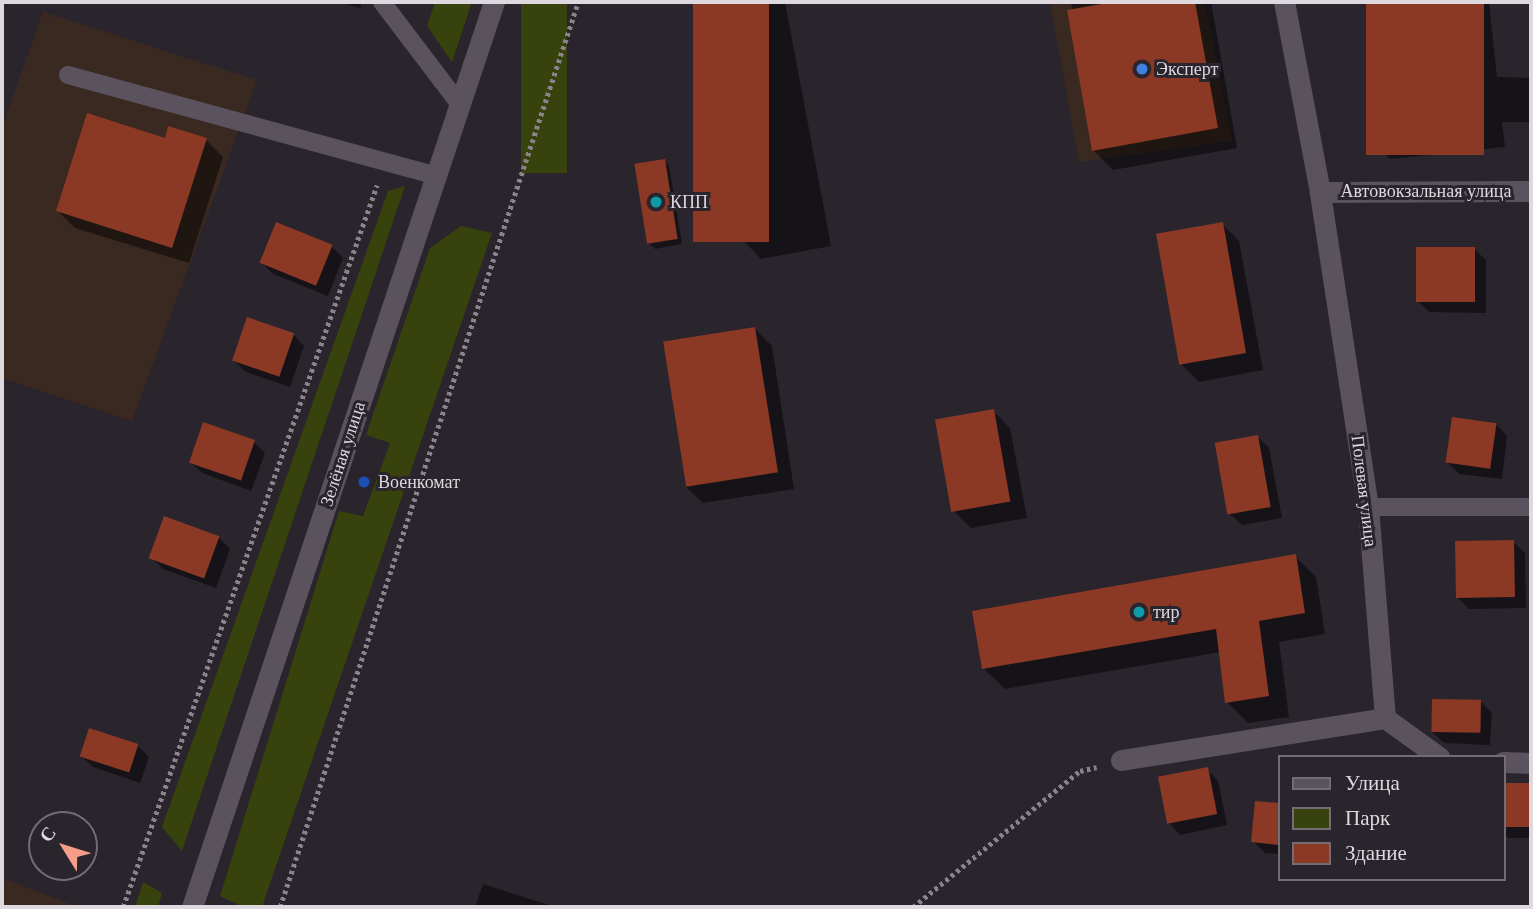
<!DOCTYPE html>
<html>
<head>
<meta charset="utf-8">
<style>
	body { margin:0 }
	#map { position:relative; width:1533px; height:909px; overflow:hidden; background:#2a242d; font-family:"Times New Roman",serif }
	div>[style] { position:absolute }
	.commercial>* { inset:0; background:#3a2920 }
	.green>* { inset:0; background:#37420d; transform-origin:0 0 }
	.shadow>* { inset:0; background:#0007 }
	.building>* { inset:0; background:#8b3825; transform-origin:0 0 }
	.path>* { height:4.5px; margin-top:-2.25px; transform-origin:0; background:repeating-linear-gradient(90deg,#89848b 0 3.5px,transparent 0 7px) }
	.service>* { height:18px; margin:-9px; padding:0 9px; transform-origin:9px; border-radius:9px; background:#5a535d }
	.minor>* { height:21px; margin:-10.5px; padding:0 10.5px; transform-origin:10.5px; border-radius:10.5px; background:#5a535d }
	.secondary>* { height:21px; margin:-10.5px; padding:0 10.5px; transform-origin:10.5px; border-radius:10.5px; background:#5a535d }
	.dots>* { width:19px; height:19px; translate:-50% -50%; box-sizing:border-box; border:4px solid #2a242d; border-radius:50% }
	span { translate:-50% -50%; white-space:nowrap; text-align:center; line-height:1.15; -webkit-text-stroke:6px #2a242d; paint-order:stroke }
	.poi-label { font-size:18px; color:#ddd9df }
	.left { translate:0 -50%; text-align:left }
	.street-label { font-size:18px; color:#ddd9df }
	.frame { position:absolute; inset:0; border:4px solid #ddd9df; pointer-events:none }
	.legend { position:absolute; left:1278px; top:755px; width:228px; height:126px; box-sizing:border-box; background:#2a242d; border:2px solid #726c74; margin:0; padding:9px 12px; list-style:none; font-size:21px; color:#ddd9df }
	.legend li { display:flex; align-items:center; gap:14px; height:35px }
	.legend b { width:35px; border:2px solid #726c74 }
	.north { position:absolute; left:28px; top:811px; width:70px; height:70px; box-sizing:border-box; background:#2a242d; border:2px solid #726c74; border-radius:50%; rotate:308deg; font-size:19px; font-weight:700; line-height:28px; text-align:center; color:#ddd9df }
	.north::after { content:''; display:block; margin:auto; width:24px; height:32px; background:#f49e88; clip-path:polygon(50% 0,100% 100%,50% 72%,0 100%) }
</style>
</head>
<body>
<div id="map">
	<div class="commercial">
		<i style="clip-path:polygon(1050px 2px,1205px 2px,1232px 141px,1079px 162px)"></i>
		<i style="clip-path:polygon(43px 12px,257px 80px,132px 421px,2px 378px,2px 127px)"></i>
		<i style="clip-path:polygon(2px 878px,78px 907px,2px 907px)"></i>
	</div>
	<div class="green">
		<i style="clip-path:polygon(435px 2px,472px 2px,452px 62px,427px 26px)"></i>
		<i style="left:521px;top:2px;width:46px;height:171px"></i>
		<i style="clip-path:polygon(405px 186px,182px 851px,162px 827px,388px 191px)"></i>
		<i style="clip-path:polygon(461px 226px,492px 233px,262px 907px,243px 907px,220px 896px,339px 511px,363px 516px,390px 443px,366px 435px,430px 248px)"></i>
		<i style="clip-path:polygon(143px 882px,162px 893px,158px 907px,135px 907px)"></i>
	</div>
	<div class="shadow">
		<i style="clip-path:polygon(340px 2px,362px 2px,360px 8px)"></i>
		<i style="clip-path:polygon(695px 2px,785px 2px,831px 246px,761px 259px,740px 237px)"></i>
		<i style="clip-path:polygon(1071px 2px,1211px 2px,1237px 148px,1113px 170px,1093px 150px)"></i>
		<i style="clip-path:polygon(1368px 2px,1489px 2px,1497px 77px,1531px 78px,1531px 122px,1502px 122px,1505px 147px,1390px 159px,1384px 153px)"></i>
		<i style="clip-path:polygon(166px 140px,206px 140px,223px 157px,189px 263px,75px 228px,58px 211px)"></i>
		<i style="clip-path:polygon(664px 161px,669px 166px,682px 244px,655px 249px,649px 243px)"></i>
		<i style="clip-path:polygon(1222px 224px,1239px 241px,1263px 370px,1199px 382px,1182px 365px)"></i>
		<i style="clip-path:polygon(331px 246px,343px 258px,328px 296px,273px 274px,261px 262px)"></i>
		<i style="clip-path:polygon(1474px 249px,1486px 260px,1486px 313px,1429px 312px,1418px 301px)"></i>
		<i style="clip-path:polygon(755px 329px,772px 346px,794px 489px,703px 503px,686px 487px)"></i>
		<i style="clip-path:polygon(293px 334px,304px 346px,290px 387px,246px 372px,234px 361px)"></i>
		<i style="clip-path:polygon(993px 411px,1010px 428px,1027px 518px,971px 528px,954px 511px)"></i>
		<i style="clip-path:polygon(1496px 424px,1507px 436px,1502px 479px,1459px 474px,1447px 462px)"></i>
		<i style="clip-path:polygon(1258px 437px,1269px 448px,1282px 518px,1242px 525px,1230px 514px)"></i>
		<i style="clip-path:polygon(254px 442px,265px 453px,251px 491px,202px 473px,190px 462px)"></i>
		<i style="clip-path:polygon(219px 538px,230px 549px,216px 588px,163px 569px,151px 557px)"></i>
		<i style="clip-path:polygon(1513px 542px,1525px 553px,1526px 608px,1469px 609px,1458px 598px)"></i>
		<i style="clip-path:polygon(1295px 556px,1316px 577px,1325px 634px,1279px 642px,1289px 717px,1248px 723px,1227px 702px,1221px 652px,1005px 689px,984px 669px)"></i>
		<i style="clip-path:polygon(1481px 702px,1492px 713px,1490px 745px,1444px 743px,1432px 732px)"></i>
		<i style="clip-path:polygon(138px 746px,149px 757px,140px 783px,93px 767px,81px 756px)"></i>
		<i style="clip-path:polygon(1207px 769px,1218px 781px,1227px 825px,1180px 835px,1169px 823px)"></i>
		<i style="clip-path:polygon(1503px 785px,1531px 785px,1531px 838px,1508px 838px,1503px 834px)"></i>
		<i style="clip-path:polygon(1257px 803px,1279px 805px,1279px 854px,1265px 853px,1253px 841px)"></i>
		<i style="clip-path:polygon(483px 884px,555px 907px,475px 907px)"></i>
	</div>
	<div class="building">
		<i style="left:693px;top:2px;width:76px;height:240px"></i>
		<i style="clip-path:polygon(1113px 2px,1195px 2px,1218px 128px,1092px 151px,1067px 10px)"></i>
		<i style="left:1366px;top:2px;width:118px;height:153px"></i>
		<i style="clip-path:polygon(87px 113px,165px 138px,168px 126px,207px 138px,172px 248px,56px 211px)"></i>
		<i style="left:665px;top:159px;width:81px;height:31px;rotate:81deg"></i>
		<i style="left:276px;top:222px;width:61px;height:44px;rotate:22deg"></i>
		<i style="left:1223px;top:222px;width:133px;height:68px;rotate:80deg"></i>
		<i style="left:1416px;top:247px;width:59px;height:55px"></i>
		<i style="left:247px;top:317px;width:50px;height:46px;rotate:19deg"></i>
		<i style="left:755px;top:327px;width:147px;height:93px;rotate:81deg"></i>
		<i style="left:994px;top:409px;width:94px;height:60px;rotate:80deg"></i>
		<i style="left:1452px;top:417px;width:45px;height:46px;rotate:8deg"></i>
		<i style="left:203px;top:422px;width:55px;height:43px;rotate:19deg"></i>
		<i style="left:1258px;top:435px;width:73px;height:44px;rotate:80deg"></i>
		<i style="left:164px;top:516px;width:59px;height:45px;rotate:20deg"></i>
		<i style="left:1514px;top:540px;width:57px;height:59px;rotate:89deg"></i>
		<i style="clip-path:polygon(1296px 554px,1305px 613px,1259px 621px,1269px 696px,1225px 703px,1216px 629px,982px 669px,972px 611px)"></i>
		<i style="left:1432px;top:699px;width:49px;height:33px;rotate:1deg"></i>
		<i style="left:89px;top:728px;width:52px;height:30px;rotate:18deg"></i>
		<i style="left:1208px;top:767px;width:48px;height:51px;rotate:79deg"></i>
		<i style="left:1503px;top:783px;width:28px;height:44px"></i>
		<i style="clip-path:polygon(1255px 801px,1279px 803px,1279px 845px,1251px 842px)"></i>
	</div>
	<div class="path">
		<i style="left:123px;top:907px;width:765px;rotate:-70.62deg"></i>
		<i style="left:280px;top:907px;width:953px;rotate:-71.77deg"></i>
		<i style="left:913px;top:907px;width:215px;rotate:-39.2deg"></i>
		<i style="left:1080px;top:771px;width:17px;rotate:-13deg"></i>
	</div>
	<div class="service">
		<i style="left:382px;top:2px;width:126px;rotate:52.8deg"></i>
		<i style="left:68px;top:75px;width:378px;rotate:15.3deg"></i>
		<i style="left:1368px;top:507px;width:163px"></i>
	</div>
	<div class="minor">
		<i style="left:1320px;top:192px;width:211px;rotate:-0.3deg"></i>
		<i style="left:1385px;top:718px;width:67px;rotate:35.8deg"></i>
		<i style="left:1121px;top:760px;width:267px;rotate:-9deg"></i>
		<i style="left:1385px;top:718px;width:212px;rotate:-94.6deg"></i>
		<i style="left:1368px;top:507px;width:319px;rotate:-98.7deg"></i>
		<i style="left:1320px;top:192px;width:193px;rotate:-100.7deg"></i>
		<i style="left:1503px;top:762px;width:28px;rotate:2deg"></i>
	</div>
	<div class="secondary">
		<i style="left:192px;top:907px;width:954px;rotate:-71.55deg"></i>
	</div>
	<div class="dots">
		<i style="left:1142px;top:69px;background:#3f7fe0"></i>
		<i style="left:656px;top:202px;background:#0f9aa8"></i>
		<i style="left:364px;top:482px;background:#1a4fb4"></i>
		<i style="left:1139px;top:612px;background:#0f9aa8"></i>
	</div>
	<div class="poi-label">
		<span class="left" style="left:1156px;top:69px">Эксперт</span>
		<span class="left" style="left:670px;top:202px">КПП</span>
		<span class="left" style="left:378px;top:482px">Военкомат</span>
		<span class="left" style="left:1153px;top:612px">тир</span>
	</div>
	<div class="street-label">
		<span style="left:1426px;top:191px">Автовокзальная улица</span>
		<span style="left:343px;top:454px;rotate:-72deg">Зелёная улица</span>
		<span style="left:1364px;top:491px;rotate:83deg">Полевая улица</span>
	</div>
	<div class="frame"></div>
	<ul class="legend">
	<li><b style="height:9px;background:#5a535d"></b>Улица</li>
	<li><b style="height:19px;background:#37420d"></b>Парк</li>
	<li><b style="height:19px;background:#8b3825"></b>Здание</li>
	</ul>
	<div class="north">С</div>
</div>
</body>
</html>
